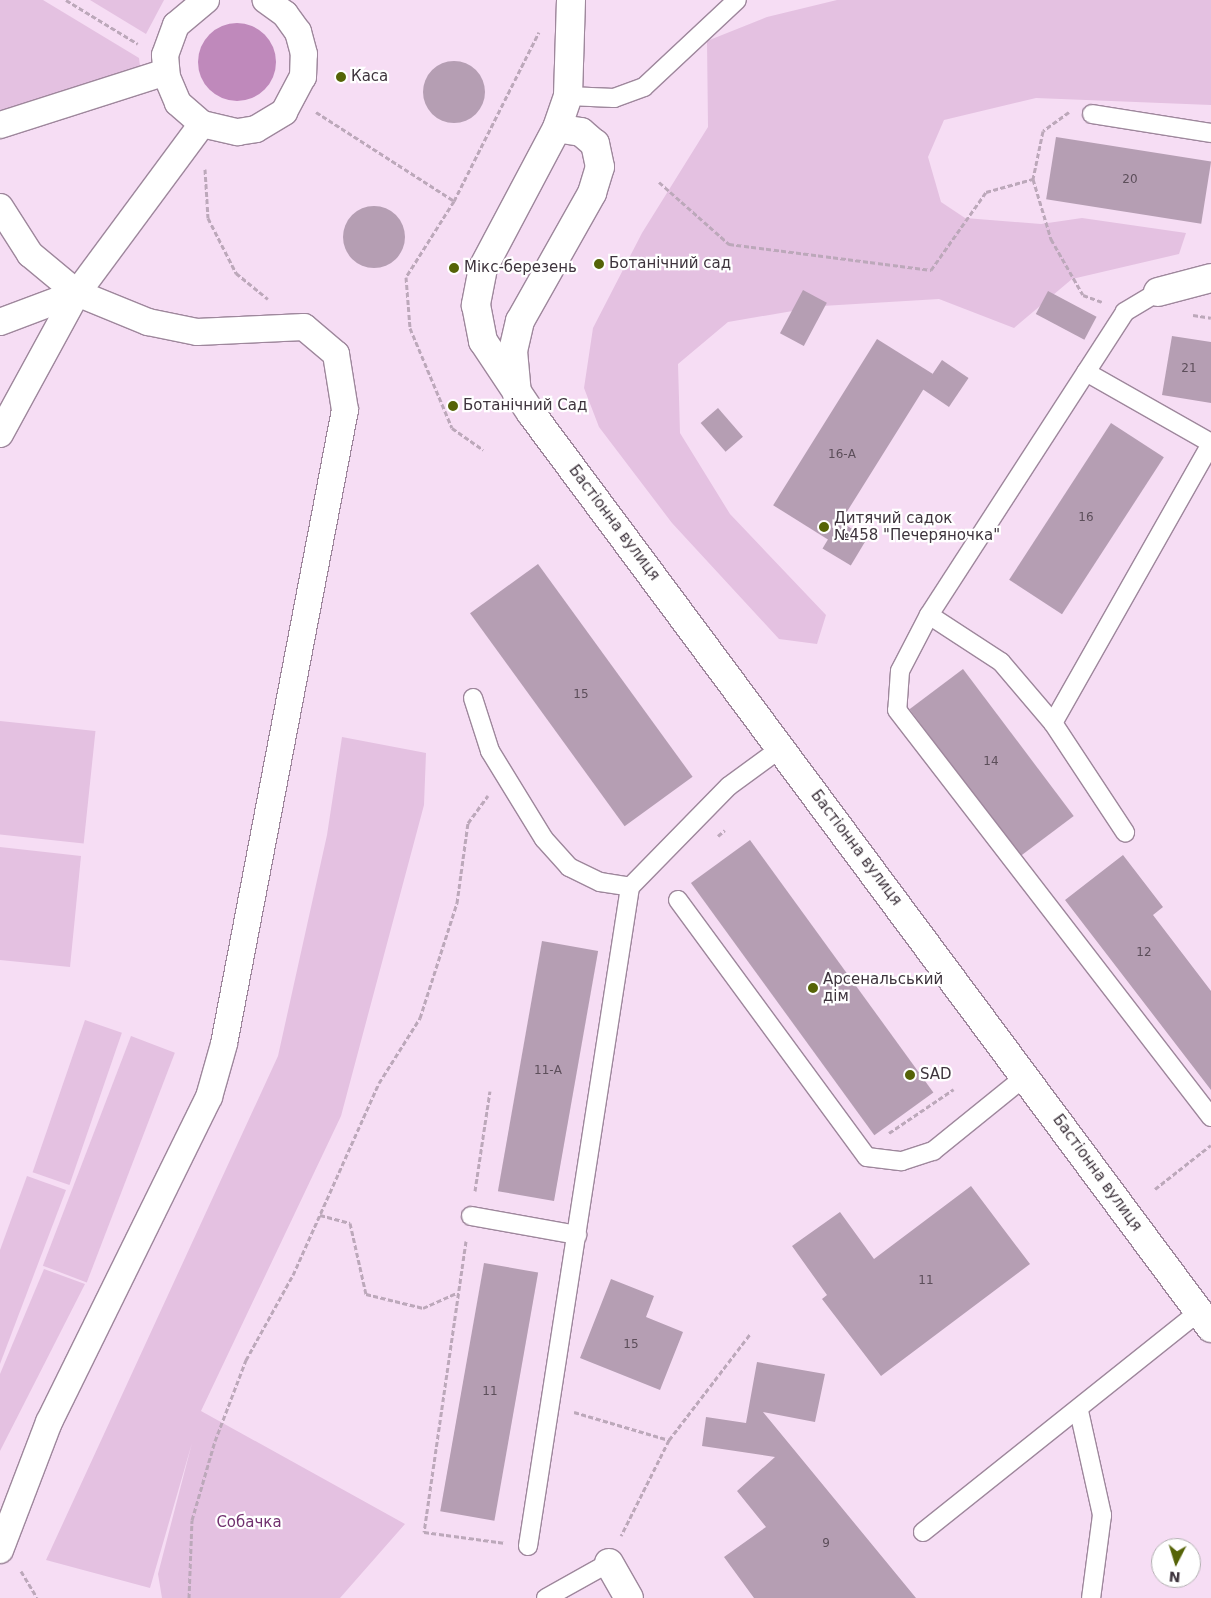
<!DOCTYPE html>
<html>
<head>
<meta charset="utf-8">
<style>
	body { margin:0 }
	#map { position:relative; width:1211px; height:1598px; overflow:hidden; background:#f6ddf4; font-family:"DejaVu Sans",sans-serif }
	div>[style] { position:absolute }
	.green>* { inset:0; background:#e4c1e1; transform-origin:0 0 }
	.water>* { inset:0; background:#bf89bb }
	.round { border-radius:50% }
	.building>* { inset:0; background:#b59eb3; transform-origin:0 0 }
	.path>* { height:3px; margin-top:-1.5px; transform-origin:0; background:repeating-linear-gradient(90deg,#bca8ba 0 5px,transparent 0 7.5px) }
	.roads { filter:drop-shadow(1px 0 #9e879c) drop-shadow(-1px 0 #9e879c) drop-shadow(0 1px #9e879c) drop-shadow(0 -1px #9e879c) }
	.service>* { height:18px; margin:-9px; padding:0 9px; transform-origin:9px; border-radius:9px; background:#fff }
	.pedestrian>* { height:26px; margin:-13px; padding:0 13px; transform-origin:13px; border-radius:13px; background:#fff }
	.minor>* { height:28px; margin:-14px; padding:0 14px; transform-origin:14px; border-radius:14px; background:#fff }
	.tertiary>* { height:28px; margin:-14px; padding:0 14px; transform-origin:14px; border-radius:14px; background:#fff }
	.dots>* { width:14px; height:14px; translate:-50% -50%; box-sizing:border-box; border:2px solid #fff; border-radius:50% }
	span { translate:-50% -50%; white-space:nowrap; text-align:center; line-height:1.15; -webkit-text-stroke:4.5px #fff; paint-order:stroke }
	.number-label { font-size:12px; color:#5c4e5a }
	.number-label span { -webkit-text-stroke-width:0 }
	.poi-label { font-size:15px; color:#3e343d }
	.left { translate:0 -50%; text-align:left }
	.street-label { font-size:15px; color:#3e343d }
	.park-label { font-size:15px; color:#70306e }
	.north { position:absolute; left:1151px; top:1538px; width:50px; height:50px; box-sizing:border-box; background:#fff; border:1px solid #b2aeb1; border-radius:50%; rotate:185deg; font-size:14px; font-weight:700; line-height:20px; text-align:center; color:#3e343d }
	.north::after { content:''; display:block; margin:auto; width:18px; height:22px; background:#556307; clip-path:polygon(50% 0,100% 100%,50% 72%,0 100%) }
</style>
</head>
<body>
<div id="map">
	<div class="green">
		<i style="clip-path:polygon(0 0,43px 0,139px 58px,140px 66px,0 115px)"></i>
		<i style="clip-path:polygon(90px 0,164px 0,146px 34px)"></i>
		<i style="clip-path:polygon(837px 0,1211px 0,1211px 105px,1036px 98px,944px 120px,928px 157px,941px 202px,965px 218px,1041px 224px,1082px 218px,1186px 233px,1179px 254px,1072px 279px,1014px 328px,939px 299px,822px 306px,728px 322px,678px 364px,680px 433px,730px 514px,826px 615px,817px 644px,779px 639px,672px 523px,599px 427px,584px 388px,593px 328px,642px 233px,708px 127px,707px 41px,767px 17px)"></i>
		<i style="left:0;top:721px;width:96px;height:113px;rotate:6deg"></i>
		<i style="clip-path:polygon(342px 737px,426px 753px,424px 805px,341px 1116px,201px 1411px,405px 1524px,340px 1598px,162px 1598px,158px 1574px,192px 1443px,150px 1588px,46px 1560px,278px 1056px,327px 835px)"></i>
		<i style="clip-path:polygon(0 847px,81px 856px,70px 967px,0 960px)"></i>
		<i style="left:85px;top:1020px;width:39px;height:161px;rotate:19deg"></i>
		<i style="left:131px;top:1036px;width:47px;height:246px;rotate:21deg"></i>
		<i style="clip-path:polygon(27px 1176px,66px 1190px,0 1364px,0 1250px)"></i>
		<i style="clip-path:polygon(44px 1269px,85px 1284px,0 1451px,0 1374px)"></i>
	</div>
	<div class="water">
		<i class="round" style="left:198px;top:23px;width:78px;height:78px"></i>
	</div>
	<div class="building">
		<i class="round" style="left:423px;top:61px;width:62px;height:62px"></i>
		<i style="left:1056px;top:137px;width:157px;height:63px;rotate:9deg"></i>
		<i class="round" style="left:343px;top:206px;width:62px;height:62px"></i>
		<i style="left:803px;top:290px;width:27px;height:49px;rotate:28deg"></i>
		<i style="left:1048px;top:291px;width:55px;height:26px;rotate:28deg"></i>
		<i style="clip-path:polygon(1172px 336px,1211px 342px,1211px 403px,1162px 395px)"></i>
		<i style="left:877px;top:339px;width:66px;height:196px;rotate:32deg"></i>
		<i style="left:942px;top:360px;width:32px;height:35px;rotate:34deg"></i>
		<i style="left:718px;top:408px;width:38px;height:23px;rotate:49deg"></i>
		<i style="left:1111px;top:423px;width:63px;height:187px;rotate:33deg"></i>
		<i style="left:839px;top:521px;width:33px;height:32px;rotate:31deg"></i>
		<i style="left:538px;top:564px;width:263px;height:84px;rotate:54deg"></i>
		<i style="left:963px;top:669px;width:184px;height:67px;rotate:53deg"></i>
		<i style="left:750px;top:840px;width:312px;height:73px;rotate:54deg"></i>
		<i style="clip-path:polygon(1123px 855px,1163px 907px,1153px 915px,1211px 991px,1211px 1090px,1065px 900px)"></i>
		<i style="left:542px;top:941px;width:57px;height:254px;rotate:10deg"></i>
		<i style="clip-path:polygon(971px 1186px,1030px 1264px,881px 1376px,822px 1299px,827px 1295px,792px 1246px,840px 1212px,874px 1259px)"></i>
		<i style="left:484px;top:1263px;width:55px;height:252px;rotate:10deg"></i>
		<i style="clip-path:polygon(611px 1279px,654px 1296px,646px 1317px,683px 1332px,660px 1390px,580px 1358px)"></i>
		<i style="clip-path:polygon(757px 1362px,825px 1374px,815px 1422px,763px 1412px,916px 1598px,754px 1598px,724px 1557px,766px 1527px,737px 1491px,775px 1457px,702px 1446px,706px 1417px,746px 1423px)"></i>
	</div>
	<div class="path">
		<i style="left:66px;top:0;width:84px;rotate:31.4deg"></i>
		<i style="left:316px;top:112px;width:164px;rotate:32.8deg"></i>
		<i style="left:454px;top:201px;width:90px;rotate:122.3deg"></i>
		<i style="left:406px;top:277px;width:51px;rotate:85.5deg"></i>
		<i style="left:410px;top:328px;width:108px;rotate:67.2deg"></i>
		<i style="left:452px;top:428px;width:38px;rotate:35deg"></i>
		<i style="left:1069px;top:112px;width:32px;rotate:144deg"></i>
		<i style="left:1043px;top:131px;width:49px;rotate:101.8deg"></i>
		<i style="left:1033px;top:179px;width:63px;rotate:73.3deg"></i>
		<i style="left:1051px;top:239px;width:64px;rotate:60.3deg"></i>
		<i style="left:1083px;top:295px;width:20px;rotate:20deg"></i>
		<i style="left:205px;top:169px;width:49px;rotate:86.5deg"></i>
		<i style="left:208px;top:218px;width:62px;rotate:63deg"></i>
		<i style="left:236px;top:273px;width:41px;rotate:39.1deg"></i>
		<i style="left:659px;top:182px;width:94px;rotate:41.5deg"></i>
		<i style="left:729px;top:244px;width:204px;rotate:7.3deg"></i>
		<i style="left:931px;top:270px;width:95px;rotate:-54.8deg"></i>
		<i style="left:986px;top:192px;width:49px;rotate:-15.5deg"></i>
		<i style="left:454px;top:201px;width:189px;rotate:-63.3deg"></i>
		<i style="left:1193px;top:315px;width:18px;rotate:9deg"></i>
		<i style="left:718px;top:836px;width:9px;rotate:-41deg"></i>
		<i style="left:889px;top:1133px;width:78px;rotate:-34.1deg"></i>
		<i style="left:1155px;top:1189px;width:71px;rotate:-38.2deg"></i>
		<i style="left:475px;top:1191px;width:101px;rotate:-81.5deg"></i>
		<i style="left:320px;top:1215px;width:31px;rotate:15deg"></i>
		<i style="left:350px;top:1223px;width:73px;rotate:77.3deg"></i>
		<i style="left:366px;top:1294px;width:59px;rotate:13.8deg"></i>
		<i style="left:423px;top:1308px;width:37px;rotate:-24deg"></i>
		<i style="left:466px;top:1241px;width:294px;rotate:98.2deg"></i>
		<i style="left:424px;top:1532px;width:82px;rotate:7.7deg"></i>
		<i style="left:574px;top:1412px;width:99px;rotate:16.4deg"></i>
		<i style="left:669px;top:1440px;width:107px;rotate:116.6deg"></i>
		<i style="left:669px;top:1440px;width:133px;rotate:-52.6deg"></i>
		<i style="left:21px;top:1571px;width:31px;rotate:59deg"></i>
		<i style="left:189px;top:1598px;width:78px;rotate:-87.8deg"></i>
		<i style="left:192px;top:1520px;width:82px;rotate:-73.8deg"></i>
		<i style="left:215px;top:1441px;width:87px;rotate:-69.1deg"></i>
		<i style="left:246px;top:1360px;width:97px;rotate:-61.1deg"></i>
		<i style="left:293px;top:1275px;width:210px;rotate:-65.9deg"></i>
		<i style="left:379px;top:1083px;width:77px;rotate:-57.8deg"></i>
		<i style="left:420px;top:1018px;width:121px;rotate:-72.2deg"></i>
		<i style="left:457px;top:903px;width:81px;rotate:-82.2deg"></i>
		<i style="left:468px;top:823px;width:34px;rotate:-54deg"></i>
	</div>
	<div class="roads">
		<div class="service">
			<i style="left:568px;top:96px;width:46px;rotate:2.5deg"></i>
			<i style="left:614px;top:98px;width:32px;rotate:-20deg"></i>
			<i style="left:644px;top:87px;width:127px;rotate:-43.1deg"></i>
			<i style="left:1092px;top:114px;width:121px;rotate:9.1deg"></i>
			<i style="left:1158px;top:292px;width:39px;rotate:149deg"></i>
			<i style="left:1125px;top:312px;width:361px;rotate:122.9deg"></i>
			<i style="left:929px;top:615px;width:63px;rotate:117.4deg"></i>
			<i style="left:900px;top:671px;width:39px;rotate:94deg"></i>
			<i style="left:897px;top:710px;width:514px;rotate:52.35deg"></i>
			<i style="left:1086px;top:372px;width:144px;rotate:29.6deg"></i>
			<i style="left:929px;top:615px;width:86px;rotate:33.1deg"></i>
			<i style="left:1001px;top:662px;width:80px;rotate:49.6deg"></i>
			<i style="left:1053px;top:723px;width:131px;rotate:56.6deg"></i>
			<i style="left:473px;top:698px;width:56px;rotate:72.2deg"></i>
			<i style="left:490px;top:751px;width:103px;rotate:58.5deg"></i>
			<i style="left:544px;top:839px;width:38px;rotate:48deg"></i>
			<i style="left:569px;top:867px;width:34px;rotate:26deg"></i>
			<i style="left:600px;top:882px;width:30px;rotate:9deg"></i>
			<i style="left:1053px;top:723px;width:321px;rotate:-60.5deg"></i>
			<i style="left:678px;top:900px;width:319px;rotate:53.7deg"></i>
			<i style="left:867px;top:1157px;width:35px;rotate:7deg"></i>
			<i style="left:902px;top:1161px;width:33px;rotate:-18deg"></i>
			<i style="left:933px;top:1151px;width:119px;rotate:-38.9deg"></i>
			<i style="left:471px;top:1216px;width:108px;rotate:10.2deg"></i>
			<i style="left:1079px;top:1411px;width:107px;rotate:77.5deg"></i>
			<i style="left:1102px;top:1515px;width:84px;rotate:97.5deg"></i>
			<i style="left:923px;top:1532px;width:353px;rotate:-38.6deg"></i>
			<i style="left:528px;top:1546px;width:667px;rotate:-81.2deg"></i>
			<i style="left:630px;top:887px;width:141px;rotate:-45.6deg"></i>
			<i style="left:729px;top:786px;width:64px;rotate:-36.2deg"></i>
			<i style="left:546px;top:1598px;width:72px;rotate:-29.1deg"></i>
		</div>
		<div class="pedestrian">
			<i style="left:206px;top:0;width:39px;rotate:140deg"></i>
			<i style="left:176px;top:25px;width:32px;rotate:110deg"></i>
			<i style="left:165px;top:55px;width:22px;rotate:85deg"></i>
			<i style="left:167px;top:77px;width:28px;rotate:67deg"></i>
			<i style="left:178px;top:103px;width:32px;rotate:41deg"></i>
			<i style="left:202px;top:124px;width:37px;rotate:13deg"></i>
			<i style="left:238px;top:132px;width:18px;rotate:-9deg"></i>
			<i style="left:256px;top:129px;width:33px;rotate:-31deg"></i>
			<i style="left:284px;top:112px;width:40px;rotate:-62deg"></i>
			<i style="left:303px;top:77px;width:23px;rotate:-88deg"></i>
			<i style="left:304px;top:54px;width:23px;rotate:-105deg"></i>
			<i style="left:298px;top:32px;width:22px;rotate:-126deg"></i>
			<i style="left:285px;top:14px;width:24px;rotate:-144deg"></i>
			<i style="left:0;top:125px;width:174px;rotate:-17.7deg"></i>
			<i style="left:0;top:207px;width:56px;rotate:57.4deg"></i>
			<i style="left:30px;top:254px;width:61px;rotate:39.7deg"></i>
			<i style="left:77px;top:293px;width:77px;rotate:22.2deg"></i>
			<i style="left:148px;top:322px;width:50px;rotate:11.5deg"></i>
			<i style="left:197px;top:332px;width:107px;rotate:-2.7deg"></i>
			<i style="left:304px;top:327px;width:42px;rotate:40.2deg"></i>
			<i style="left:336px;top:354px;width:57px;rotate:80.9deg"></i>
			<i style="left:345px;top:410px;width:645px;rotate:100.81deg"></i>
			<i style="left:224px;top:1044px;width:55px;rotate:105.8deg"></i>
			<i style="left:209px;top:1097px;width:362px;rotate:116.2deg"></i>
			<i style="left:49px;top:1422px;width:137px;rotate:110.9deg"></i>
			<i style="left:0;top:322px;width:82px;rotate:-20.6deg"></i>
			<i style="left:0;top:434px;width:161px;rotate:-61.4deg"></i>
			<i style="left:77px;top:293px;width:210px;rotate:-53.5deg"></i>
		</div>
		<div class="minor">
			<i style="left:1158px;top:292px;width:55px;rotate:-14.8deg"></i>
			<i style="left:517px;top:394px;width:43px;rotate:-95.3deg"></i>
			<i style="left:513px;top:351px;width:31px;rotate:-77deg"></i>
			<i style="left:520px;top:321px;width:147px;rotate:-60.6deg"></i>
			<i style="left:592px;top:193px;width:27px;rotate:-73deg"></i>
			<i style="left:600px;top:167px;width:24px;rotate:-102deg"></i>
			<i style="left:595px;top:144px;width:18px;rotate:-139deg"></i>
			<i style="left:581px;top:132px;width:24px;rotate:-171deg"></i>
			<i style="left:609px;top:1563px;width:40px;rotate:60.3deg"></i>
		</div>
		<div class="tertiary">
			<i style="left:571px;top:0;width:96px;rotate:91.8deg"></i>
			<i style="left:568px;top:96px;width:34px;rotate:109deg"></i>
			<i style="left:557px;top:128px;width:158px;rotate:117.9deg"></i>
			<i style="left:483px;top:268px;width:38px;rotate:101deg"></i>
			<i style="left:476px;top:305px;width:37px;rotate:79deg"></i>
			<i style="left:483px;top:341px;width:87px;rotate:56.3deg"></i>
			<i style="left:531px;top:413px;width:1140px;rotate:53.38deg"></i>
		</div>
	</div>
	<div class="dots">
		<i style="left:341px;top:77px;background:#556307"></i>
		<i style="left:599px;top:264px;background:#556307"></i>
		<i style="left:454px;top:268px;background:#556307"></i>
		<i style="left:453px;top:406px;background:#556307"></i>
		<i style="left:824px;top:527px;background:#556307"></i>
		<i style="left:813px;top:988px;background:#556307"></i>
		<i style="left:910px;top:1075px;background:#556307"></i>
	</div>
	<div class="number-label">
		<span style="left:1130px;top:180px">20</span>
		<span style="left:1189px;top:369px">21</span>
		<span style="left:842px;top:455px">16-А</span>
		<span style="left:1086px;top:518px">16</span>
		<span style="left:581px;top:695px">15</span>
		<span style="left:991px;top:762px">14</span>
		<span style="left:1144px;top:953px">12</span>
		<span style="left:548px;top:1071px">11-А</span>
		<span style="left:926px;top:1281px">11</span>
		<span style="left:631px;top:1345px">15</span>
		<span style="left:490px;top:1392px">11</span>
		<span style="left:826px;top:1544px">9</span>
	</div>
	<div class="poi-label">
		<span class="left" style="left:351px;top:77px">Каса</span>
		<span class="left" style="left:609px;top:264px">Ботанічний сад</span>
		<span class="left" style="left:464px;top:268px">Мікс-березень</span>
		<span class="left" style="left:463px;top:406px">Ботанічний Сад</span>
		<span class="left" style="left:834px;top:527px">Дитячий садок<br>№458 "Печеряночка"</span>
		<span class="left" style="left:823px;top:988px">Арсенальський<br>дім</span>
		<span class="left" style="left:920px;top:1075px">SAD</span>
	</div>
	<div class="street-label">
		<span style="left:614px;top:523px;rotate:53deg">Бастіонна вулиця</span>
		<span style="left:856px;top:848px;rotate:53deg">Бастіонна вулиця</span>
		<span style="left:1097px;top:1173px;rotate:54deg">Бастіонна вулиця</span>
	</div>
	<div class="park-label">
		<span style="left:249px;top:1523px">Собачка</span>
	</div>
	<div class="north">N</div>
</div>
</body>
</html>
